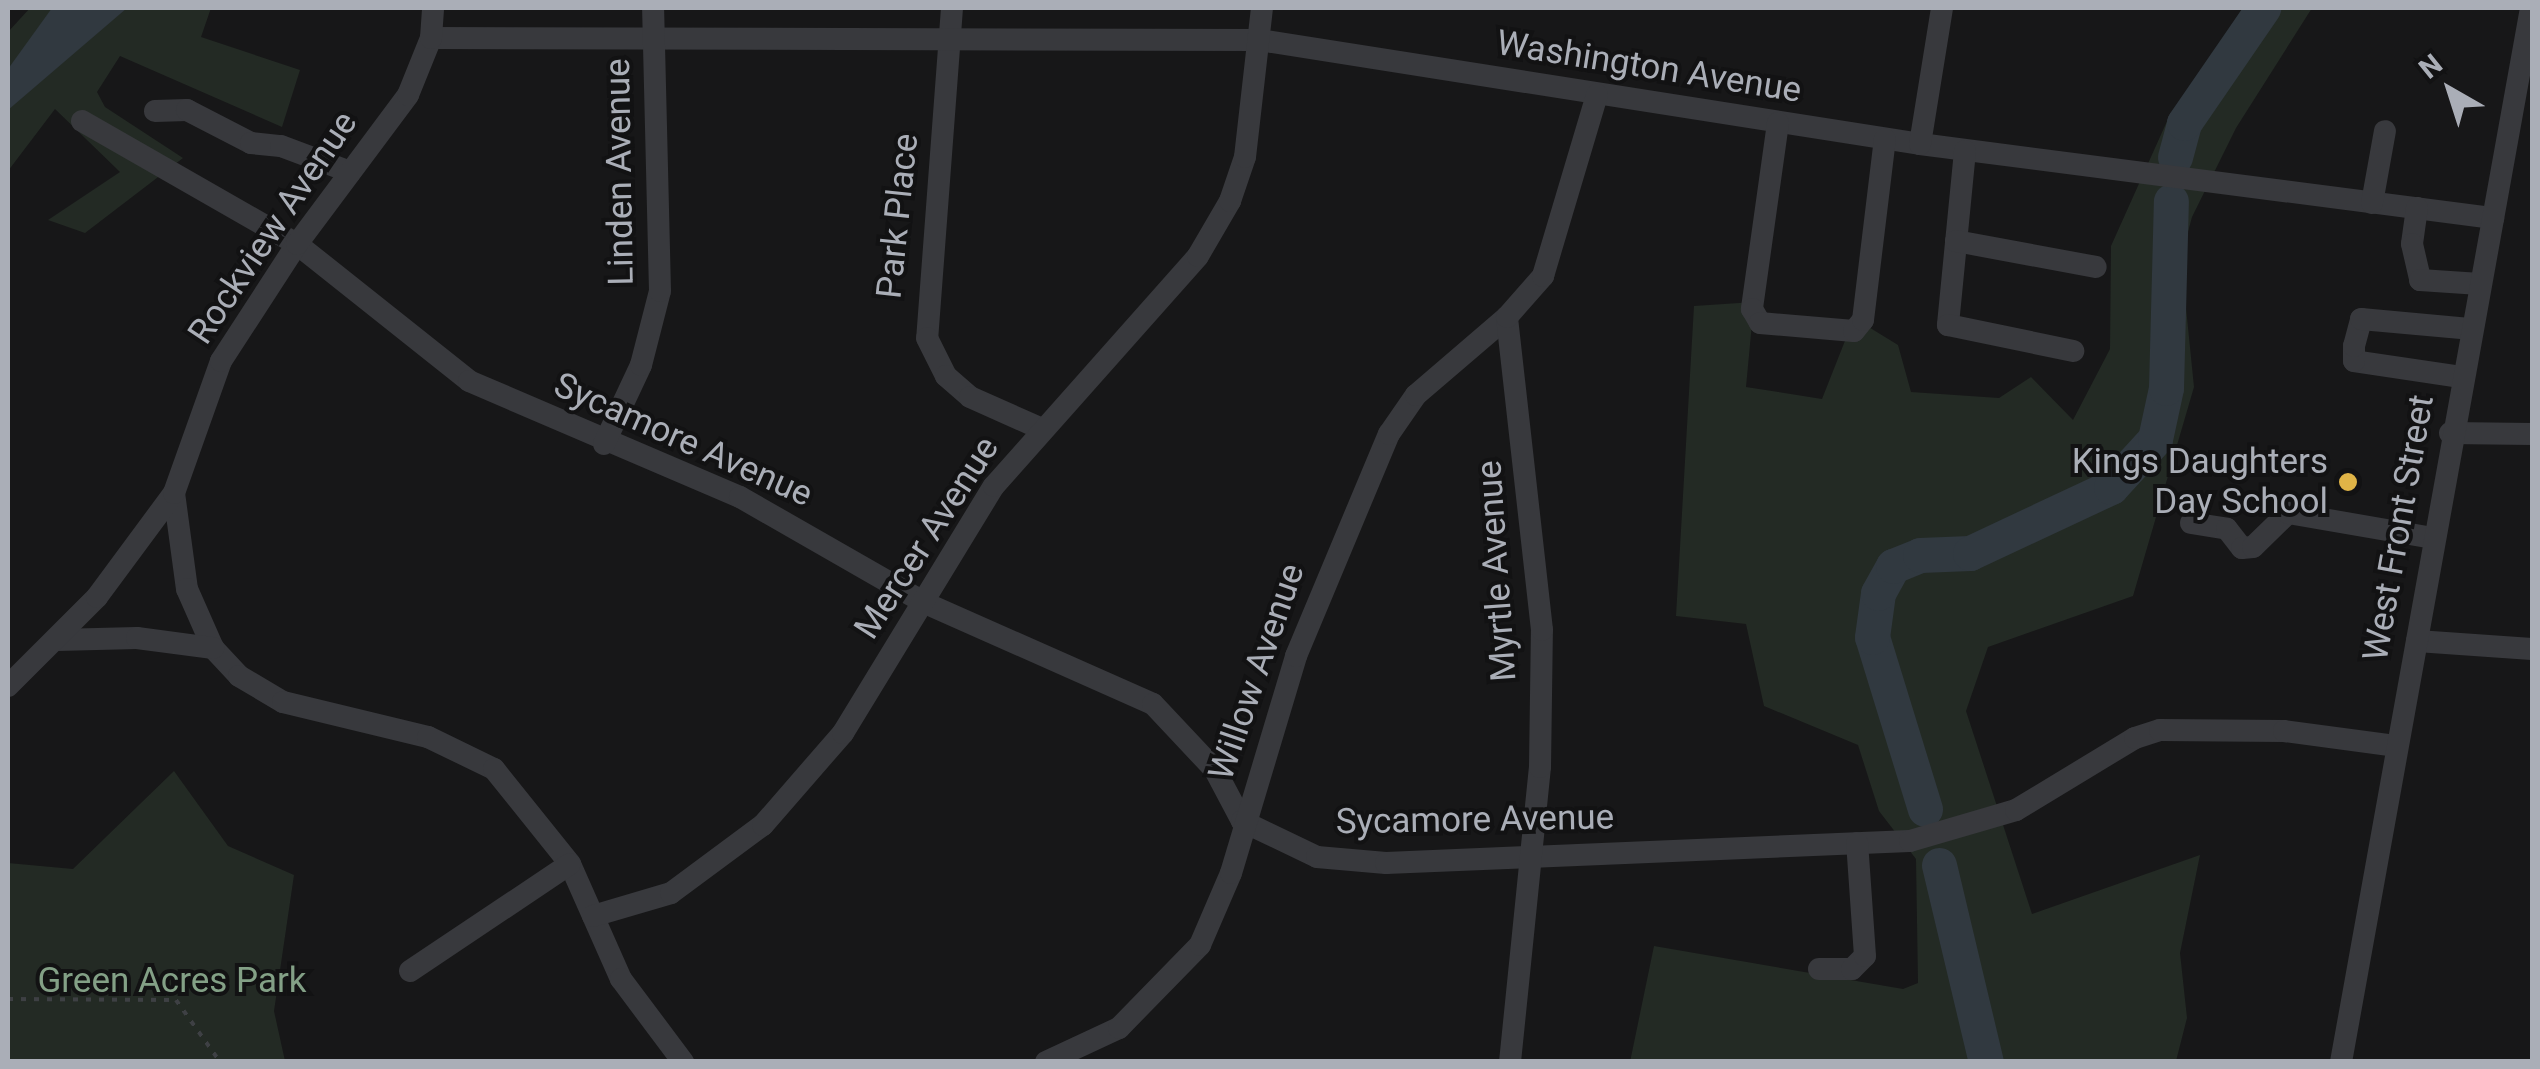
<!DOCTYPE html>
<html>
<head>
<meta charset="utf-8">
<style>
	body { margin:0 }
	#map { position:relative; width:2540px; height:1069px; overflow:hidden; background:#171718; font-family:Roboto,sans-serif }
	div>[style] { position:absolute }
	.green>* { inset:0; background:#232a24 }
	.water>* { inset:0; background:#313940 }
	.river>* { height:35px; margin:-17.5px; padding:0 17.5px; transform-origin:17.5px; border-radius:17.5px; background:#313940 }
	.path>* { height:4px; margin-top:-2px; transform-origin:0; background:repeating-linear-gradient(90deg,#3e4044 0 5px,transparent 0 13px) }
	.minor>* { height:22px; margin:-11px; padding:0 11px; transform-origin:11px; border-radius:11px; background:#38393d }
	.dots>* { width:28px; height:28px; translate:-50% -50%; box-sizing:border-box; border:5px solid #121213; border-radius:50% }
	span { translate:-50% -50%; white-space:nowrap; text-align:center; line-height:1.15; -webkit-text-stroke:8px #121213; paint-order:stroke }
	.street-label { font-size:35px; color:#aaaeb7 }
	.poi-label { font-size:35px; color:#aaaeb7 }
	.right { translate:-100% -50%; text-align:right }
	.park-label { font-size:35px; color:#83a086 }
	.frame { position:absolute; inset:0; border:10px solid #aaaeb7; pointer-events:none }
	.north { position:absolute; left:2400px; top:40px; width:100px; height:100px; -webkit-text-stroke:8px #121213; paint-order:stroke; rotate:321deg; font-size:28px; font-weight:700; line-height:40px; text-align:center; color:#aaaeb7 }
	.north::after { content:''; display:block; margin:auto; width:35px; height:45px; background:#aaaeb7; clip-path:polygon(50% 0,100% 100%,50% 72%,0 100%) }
</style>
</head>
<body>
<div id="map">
	<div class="green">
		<i style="clip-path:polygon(30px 8px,211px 8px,201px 37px,300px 70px,282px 127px,120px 56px,97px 92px,105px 107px,183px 158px,85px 233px,48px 220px,120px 172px,55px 109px,8px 171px,8px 32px)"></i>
		<i style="clip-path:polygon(2243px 8px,2312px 8px,2236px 128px,2192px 217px,2181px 258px,2194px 387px,2133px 596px,1988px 647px,1966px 711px,2032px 914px,2200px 855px,2180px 953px,2187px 1018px,2176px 1061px,1630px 1062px,1654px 946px,1903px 989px,1918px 983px,1916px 859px,1879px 811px,1858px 745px,1764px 706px,1746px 624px,1676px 616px,1694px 306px,1754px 302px,1746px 387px,1822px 399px,1854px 318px,1898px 345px,1911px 392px,1999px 398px,2031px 377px,2073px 420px,2110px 349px,2111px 246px,2168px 119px)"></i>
		<i style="clip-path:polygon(174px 771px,228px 846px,294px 875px,274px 1011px,285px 1061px,8px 1061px,8px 863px,73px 869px)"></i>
	</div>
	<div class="water">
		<i style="clip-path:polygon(52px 8px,127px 8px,8px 110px,8px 69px)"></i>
	</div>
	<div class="river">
		<i style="left:2175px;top:157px;width:35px;rotate:-75deg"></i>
		<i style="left:2184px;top:123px;width:140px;rotate:-55.5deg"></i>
		<i style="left:1925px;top:809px;width:180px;rotate:-107.1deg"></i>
		<i style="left:1872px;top:637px;width:44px;rotate:-82.2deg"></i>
		<i style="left:1878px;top:593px;width:31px;rotate:-61deg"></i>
		<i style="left:1893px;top:566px;width:29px;rotate:-22deg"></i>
		<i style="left:1920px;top:555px;width:50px;rotate:-2.3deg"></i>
		<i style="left:1970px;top:553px;width:156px;rotate:-25.1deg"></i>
		<i style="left:2111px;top:487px;width:65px;rotate:-47.5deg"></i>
		<i style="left:2155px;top:439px;width:52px;rotate:-77.8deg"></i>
		<i style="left:2166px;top:388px;width:187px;rotate:-88.5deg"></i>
		<i style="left:1939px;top:865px;width:203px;rotate:76.6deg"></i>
	</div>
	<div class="path">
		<i style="left:8px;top:999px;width:168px;rotate:0.3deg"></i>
		<i style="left:176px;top:1000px;width:76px;rotate:54.6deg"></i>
	</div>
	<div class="minor">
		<i style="left:952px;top:8px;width:331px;rotate:94.3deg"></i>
		<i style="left:927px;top:338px;width:42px;rotate:63.4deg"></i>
		<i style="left:946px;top:376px;width:32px;rotate:41deg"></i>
		<i style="left:970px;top:397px;width:79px;rotate:24deg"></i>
		<i style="left:431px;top:38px;width:828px;rotate:0.14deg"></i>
		<i style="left:1259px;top:40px;width:669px;rotate:8.94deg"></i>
		<i style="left:1920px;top:144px;width:578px;rotate:7.36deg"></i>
		<i style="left:155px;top:111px;width:32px;rotate:-2deg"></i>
		<i style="left:187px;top:110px;width:72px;rotate:27.3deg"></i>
		<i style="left:251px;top:143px;width:30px;rotate:6deg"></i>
		<i style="left:281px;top:146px;width:74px;rotate:20.6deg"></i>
		<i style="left:82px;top:121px;width:248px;rotate:29.8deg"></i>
		<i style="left:297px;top:244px;width:220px;rotate:38.5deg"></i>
		<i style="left:469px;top:381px;width:295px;rotate:23.2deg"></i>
		<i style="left:740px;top:497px;width:213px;rotate:29.8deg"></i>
		<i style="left:925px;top:603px;width:249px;rotate:23.9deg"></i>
		<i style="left:1153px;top:704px;width:91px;rotate:46.8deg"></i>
		<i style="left:1215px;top:770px;width:58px;rotate:62.1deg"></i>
		<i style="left:1242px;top:821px;width:83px;rotate:25.6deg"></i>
		<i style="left:1317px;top:857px;width:69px;rotate:5deg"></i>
		<i style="left:1386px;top:863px;width:524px;rotate:-2.4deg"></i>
		<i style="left:1910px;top:841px;width:110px;rotate:-16.3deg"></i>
		<i style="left:2016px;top:810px;width:139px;rotate:-31.2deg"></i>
		<i style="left:2135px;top:738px;width:26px;rotate:-18deg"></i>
		<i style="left:2160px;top:730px;width:124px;rotate:0.5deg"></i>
		<i style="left:2284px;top:731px;width:114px;rotate:7.6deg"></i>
		<i style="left:1778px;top:123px;width:188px;rotate:98deg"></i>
		<i style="left:1752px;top:309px;width:16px;rotate:60deg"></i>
		<i style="left:1760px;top:323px;width:94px;rotate:4.9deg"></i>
		<i style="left:1854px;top:331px;width:14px;rotate:-51deg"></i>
		<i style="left:1863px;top:320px;width:182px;rotate:-83.1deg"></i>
		<i style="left:1920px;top:144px;width:138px;rotate:-80.8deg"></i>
		<i style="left:1965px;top:151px;width:175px;rotate:95.6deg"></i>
		<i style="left:1948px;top:325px;width:128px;rotate:11.7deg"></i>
		<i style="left:2372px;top:203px;width:73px;rotate:-79.8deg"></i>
		<i style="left:2417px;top:208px;width:36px;rotate:98deg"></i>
		<i style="left:2412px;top:244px;width:37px;rotate:77deg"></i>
		<i style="left:2420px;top:280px;width:60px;rotate:3.8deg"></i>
		<i style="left:1956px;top:241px;width:142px;rotate:10.5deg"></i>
		<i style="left:2461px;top:377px;width:108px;rotate:-171.5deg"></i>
		<i style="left:2354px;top:361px;width:15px;rotate:-90deg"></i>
		<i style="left:2354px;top:346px;width:28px;rotate:-75deg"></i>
		<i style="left:2361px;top:319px;width:109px;rotate:5.2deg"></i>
		<i style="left:2450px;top:433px;width:82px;rotate:0.7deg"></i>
		<i style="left:604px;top:444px;width:87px;rotate:-64.9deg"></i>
		<i style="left:641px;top:365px;width:76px;rotate:-75.6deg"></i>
		<i style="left:660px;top:291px;width:283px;rotate:-91.4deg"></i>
		<i style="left:174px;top:493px;width:97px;rotate:82.3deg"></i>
		<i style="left:187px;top:589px;width:64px;rotate:66.2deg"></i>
		<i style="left:213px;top:648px;width:38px;rotate:47deg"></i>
		<i style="left:239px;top:676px;width:51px;rotate:30.6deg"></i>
		<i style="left:283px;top:702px;width:149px;rotate:13.6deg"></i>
		<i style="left:428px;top:737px;width:73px;rotate:25.9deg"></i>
		<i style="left:494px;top:769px;width:122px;rotate:51.3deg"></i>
		<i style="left:570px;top:864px;width:126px;rotate:66.1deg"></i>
		<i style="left:621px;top:979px;width:104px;rotate:53.2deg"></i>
		<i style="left:2191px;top:523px;width:36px;rotate:9deg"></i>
		<i style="left:2227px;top:529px;width:24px;rotate:52deg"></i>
		<i style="left:2242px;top:548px;width:11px;rotate:-5deg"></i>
		<i style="left:2253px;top:547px;width:49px;rotate:-44.2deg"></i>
		<i style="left:2288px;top:513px;width:147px;rotate:9.8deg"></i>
		<i style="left:57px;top:640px;width:80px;rotate:-1.4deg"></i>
		<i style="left:137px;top:638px;width:77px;rotate:7.5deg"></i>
		<i style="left:2417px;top:641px;width:115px;rotate:4deg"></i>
		<i style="left:8px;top:686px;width:126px;rotate:-45deg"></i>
		<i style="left:97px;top:597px;width:129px;rotate:-53.5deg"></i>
		<i style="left:174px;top:493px;width:140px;rotate:-70.4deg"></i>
		<i style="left:221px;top:361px;width:140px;rotate:-57deg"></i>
		<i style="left:297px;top:244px;width:186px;rotate:-53.3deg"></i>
		<i style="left:408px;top:95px;width:61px;rotate:-68deg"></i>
		<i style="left:431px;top:38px;width:30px;rotate:-86deg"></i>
		<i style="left:593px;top:916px;width:81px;rotate:-16.4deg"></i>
		<i style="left:671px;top:893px;width:114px;rotate:-36.5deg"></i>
		<i style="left:763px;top:825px;width:122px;rotate:-49deg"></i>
		<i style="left:843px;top:733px;width:289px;rotate:-58.6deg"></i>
		<i style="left:994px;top:486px;width:307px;rotate:-48.4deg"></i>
		<i style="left:1198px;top:256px;width:64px;rotate:-59.8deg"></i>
		<i style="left:1230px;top:201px;width:46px;rotate:-71.2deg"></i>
		<i style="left:1245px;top:157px;width:150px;rotate:-83.5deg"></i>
		<i style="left:1819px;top:969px;width:33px"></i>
		<i style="left:1852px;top:969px;width:18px;rotate:-45deg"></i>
		<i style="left:1865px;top:956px;width:113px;rotate:-94deg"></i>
		<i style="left:410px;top:971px;width:192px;rotate:-33.8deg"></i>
		<i style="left:1046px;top:1062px;width:81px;rotate:-25deg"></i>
		<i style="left:1119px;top:1028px;width:116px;rotate:-45.7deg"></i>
		<i style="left:1200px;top:945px;width:78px;rotate:-66.7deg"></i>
		<i style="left:1231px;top:873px;width:227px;rotate:-73.3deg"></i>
		<i style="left:1296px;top:656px;width:241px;rotate:-67.3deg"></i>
		<i style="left:1389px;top:434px;width:47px;rotate:-55.3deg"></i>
		<i style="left:1416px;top:395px;width:120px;rotate:-40.6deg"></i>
		<i style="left:1510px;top:1062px;width:297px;rotate:-84.2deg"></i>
		<i style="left:1540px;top:767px;width:137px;rotate:-89.2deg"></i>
		<i style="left:1542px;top:630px;width:315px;rotate:-96.4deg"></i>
		<i style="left:1507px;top:317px;width:55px;rotate:-48.7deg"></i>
		<i style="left:1543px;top:276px;width:189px;rotate:-73.4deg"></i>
		<i style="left:2341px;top:1062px;width:1071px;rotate:-79.78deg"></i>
	</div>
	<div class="dots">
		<i style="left:2348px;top:482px;background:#e0b447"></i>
	</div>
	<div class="street-label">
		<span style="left:1649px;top:67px;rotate:9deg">Washington Avenue</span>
		<span style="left:620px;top:172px;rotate:-91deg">Linden Avenue</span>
		<span style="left:898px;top:216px;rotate:-84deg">Park Place</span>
		<span style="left:273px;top:228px;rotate:-56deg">Rockview Avenue</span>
		<span style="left:683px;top:440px;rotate:24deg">Sycamore Avenue</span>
		<span style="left:2399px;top:528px;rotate:-80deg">West Front Street</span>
		<span style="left:927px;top:538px;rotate:-57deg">Mercer Avenue</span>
		<span style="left:1497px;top:571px;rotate:-94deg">Myrtle Avenue</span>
		<span style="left:1257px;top:672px;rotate:-71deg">Willow Avenue</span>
		<span style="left:1475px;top:820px;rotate:-1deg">Sycamore Avenue</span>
	</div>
	<div class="poi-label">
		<span class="right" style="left:2328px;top:482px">Kings Daughters<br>Day School</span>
	</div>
	<div class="park-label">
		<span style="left:172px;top:981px">Green Acres Park</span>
	</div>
	<div class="frame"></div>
	<div class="north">N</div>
</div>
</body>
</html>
